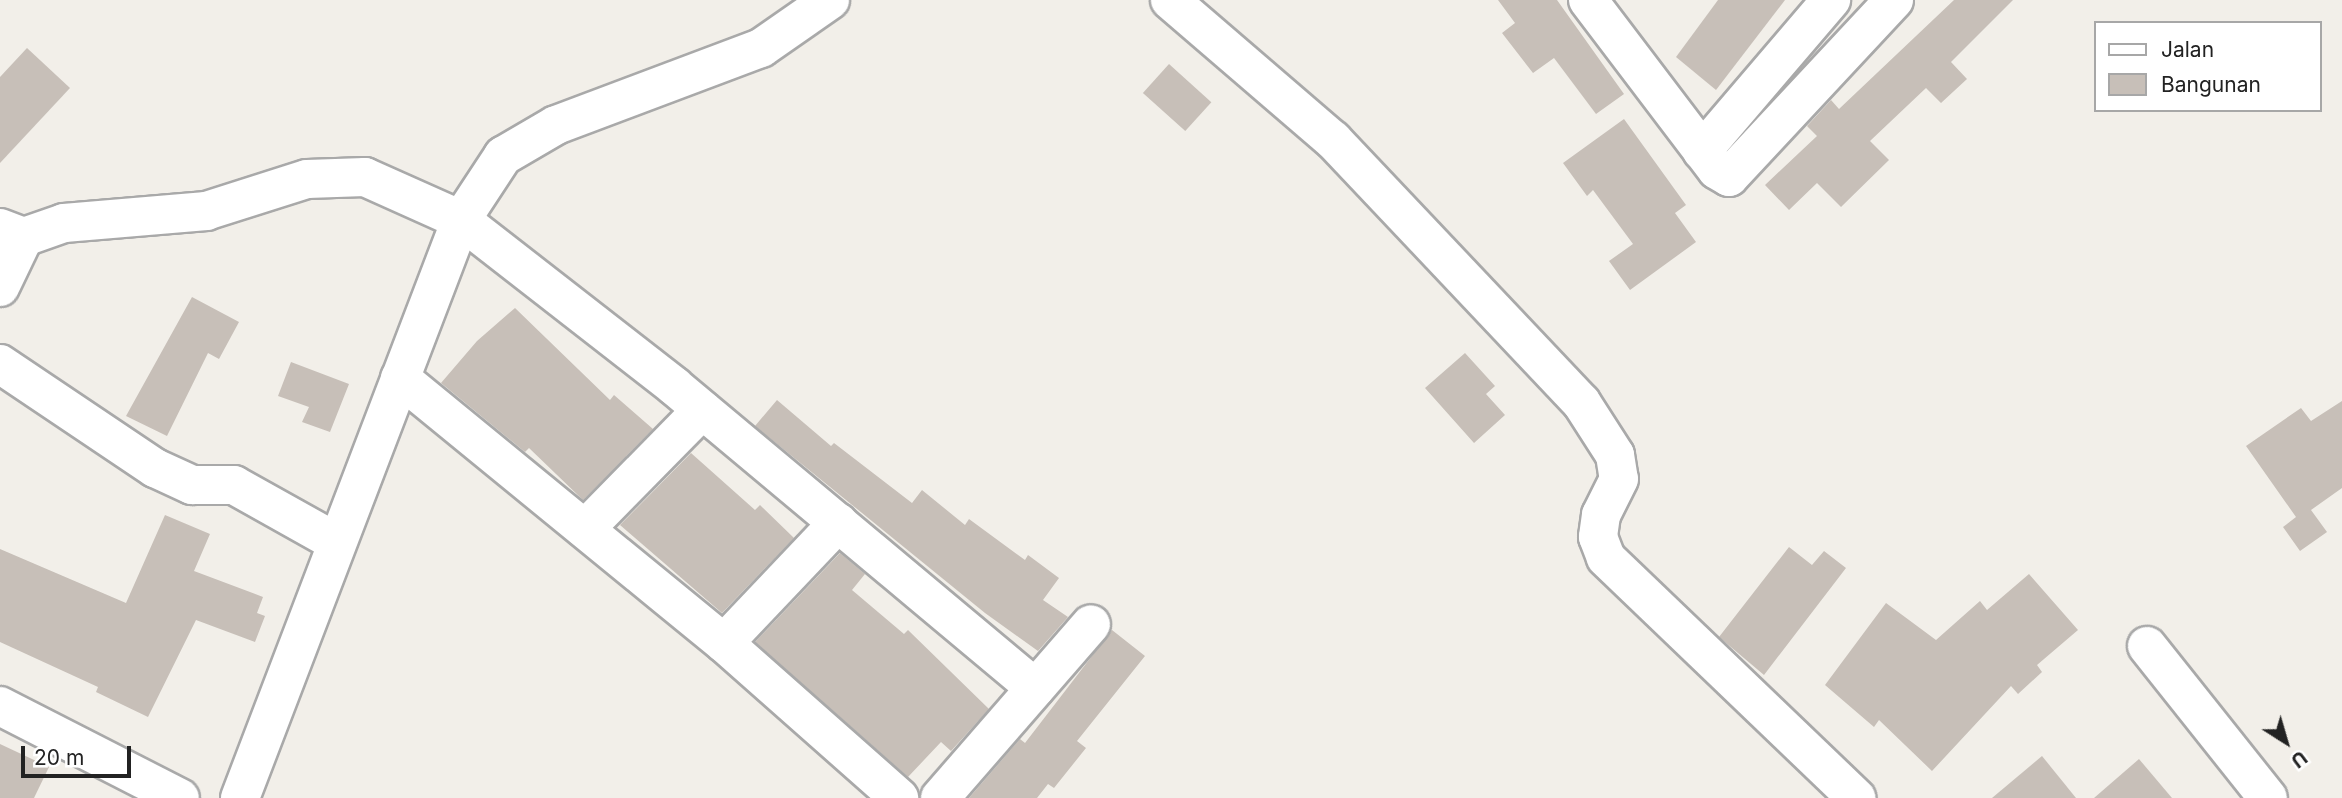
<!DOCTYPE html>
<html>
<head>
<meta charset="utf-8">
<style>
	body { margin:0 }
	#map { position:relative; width:2342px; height:798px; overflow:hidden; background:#f2efe9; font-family:Inter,sans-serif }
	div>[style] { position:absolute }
	.building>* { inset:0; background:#c7bfb8; transform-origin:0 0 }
	.roads { filter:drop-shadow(2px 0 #a9a9a9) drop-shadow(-2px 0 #a9a9a9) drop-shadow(0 2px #a9a9a9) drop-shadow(0 -2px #a9a9a9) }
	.minor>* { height:38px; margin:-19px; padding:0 19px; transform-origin:19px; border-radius:19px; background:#fff }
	span { translate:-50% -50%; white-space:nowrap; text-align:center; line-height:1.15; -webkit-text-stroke:7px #fff; paint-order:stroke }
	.legend { position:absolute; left:2094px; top:21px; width:228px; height:91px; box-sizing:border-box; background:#fff; border:2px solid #a7a7a7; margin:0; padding:9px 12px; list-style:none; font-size:21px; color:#222 }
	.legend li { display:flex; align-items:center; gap:14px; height:35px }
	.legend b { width:35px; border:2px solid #a7a7a7 }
	.north { position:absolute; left:2251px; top:707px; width:70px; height:70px; -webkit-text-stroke:5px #fff; paint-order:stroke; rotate:143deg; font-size:19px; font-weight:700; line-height:28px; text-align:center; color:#222 }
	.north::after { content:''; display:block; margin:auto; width:24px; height:32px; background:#222; clip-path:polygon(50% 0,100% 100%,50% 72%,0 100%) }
	.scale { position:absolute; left:21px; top:746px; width:110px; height:32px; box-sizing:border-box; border:4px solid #222; border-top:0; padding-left:9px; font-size:21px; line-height:24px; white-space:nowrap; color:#222; -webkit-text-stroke:5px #fff; paint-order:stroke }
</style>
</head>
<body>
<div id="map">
	<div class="building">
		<i style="clip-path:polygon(1498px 0,1557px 0,1624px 94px,1596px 114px,1554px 58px,1533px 73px,1502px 33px,1515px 23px)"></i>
		<i style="clip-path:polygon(1718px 0,1785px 0,1716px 90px,1676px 57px)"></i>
		<i style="clip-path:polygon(1954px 0,2013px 0,1951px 62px,1967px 79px,1941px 103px,1926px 88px,1870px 141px,1889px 160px,1841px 207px,1817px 183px,1789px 210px,1765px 185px,1817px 136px,1807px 126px,1831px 100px,1839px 109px)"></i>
		<i style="clip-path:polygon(27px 48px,70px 88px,0 163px,0 77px)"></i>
		<i style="left:1169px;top:64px;width:57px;height:39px;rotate:42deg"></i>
		<i style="clip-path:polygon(1624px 119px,1686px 205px,1675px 213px,1696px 242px,1630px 290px,1609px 261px,1633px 244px,1593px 190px,1587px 196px,1563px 163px)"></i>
		<i style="clip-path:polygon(192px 297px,239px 322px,219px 359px,208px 353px,167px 436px,126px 416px)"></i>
		<i style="clip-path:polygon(515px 308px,610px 400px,614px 395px,653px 429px,583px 500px,529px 448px,525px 452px,441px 383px,477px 341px)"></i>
		<i style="clip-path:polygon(1465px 353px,1495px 386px,1486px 394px,1505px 415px,1474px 443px,1425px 388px)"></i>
		<i style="clip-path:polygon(291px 362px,349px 384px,330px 432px,302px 422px,309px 407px,278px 396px)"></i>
		<i style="clip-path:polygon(777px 400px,831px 446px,834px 443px,912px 503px,922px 490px,965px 525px,969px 519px,1025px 560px,1028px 555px,1059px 578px,1043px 600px,1068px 617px,1038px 651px,985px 613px,755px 426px)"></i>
		<i style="clip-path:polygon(2342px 401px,2342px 488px,2311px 510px,2327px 532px,2300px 551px,2283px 527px,2296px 517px,2246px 446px,2301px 408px,2311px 421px)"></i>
		<i style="clip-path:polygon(691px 453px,755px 510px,760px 505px,794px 538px,722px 613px,620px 525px)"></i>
		<i style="clip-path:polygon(165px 515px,210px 534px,194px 571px,263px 597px,257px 613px,265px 616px,255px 642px,196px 620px,148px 717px,96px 692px,98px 687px,0 642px,0 549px,126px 603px)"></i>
		<i style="clip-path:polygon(1789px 547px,1812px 565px,1824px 551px,1846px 568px,1764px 675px,1719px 637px)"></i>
		<i style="clip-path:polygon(840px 553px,865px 574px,852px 590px,904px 634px,908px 630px,989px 709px,951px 751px,941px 742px,908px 777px,755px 642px)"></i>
		<i style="clip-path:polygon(2029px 574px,2078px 630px,2037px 665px,2042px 672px,2018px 694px,2011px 686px,1932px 771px,1879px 720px,1874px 727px,1825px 685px,1886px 603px,1936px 640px,1980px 601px,1987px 610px)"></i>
		<i style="clip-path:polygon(1112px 630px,1145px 656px,1077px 741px,1086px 748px,1054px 788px,1048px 784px,1037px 798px,969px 798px,1020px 739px,1025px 743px)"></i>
		<i style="clip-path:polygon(0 744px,49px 767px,34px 798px,0 798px)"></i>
		<i style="clip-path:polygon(2042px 756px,2076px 798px,1992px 798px)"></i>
		<i style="clip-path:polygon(2139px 759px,2172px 798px,2094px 798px)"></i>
	</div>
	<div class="roads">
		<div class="minor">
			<i style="left:1170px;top:0;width:215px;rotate:40.7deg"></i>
			<i style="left:1333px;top:140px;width:361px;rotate:46.6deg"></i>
			<i style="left:1581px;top:402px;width:63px;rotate:57.3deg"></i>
			<i style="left:1615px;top:455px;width:24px;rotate:81deg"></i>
			<i style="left:1619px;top:479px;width:40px;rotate:116.6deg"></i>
			<i style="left:1601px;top:515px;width:22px;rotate:98deg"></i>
			<i style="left:1598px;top:537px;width:22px;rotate:69deg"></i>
			<i style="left:1606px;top:558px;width:347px;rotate:43.8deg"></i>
			<i style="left:1588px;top:0;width:213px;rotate:52.8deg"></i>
			<i style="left:1717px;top:170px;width:14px;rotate:30deg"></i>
			<i style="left:1729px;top:177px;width:242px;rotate:-47deg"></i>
			<i style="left:1702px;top:151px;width:199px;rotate:-49.5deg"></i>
			<i style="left:0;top:228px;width:26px;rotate:21deg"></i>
			<i style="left:24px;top:237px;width:42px;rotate:-19.3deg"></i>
			<i style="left:64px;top:223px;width:143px;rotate:-4.8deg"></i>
			<i style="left:206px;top:211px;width:106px;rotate:-17.6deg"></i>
			<i style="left:307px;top:179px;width:58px;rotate:-2deg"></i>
			<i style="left:365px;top:177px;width:105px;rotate:24.1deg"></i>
			<i style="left:461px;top:220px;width:270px;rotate:37.9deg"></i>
			<i style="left:674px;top:386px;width:471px;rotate:39.9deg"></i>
			<i style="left:0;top:287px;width:55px;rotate:-64.4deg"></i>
			<i style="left:0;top:364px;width:187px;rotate:33.9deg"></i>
			<i style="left:155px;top:468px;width:41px;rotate:24.7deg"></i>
			<i style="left:192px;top:485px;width:42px"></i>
			<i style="left:234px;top:485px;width:115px;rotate:29.2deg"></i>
			<i style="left:400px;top:378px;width:419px;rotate:39.3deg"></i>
			<i style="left:724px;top:643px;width:234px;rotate:41.5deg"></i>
			<i style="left:585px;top:529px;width:167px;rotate:-45.5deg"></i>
			<i style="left:724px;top:643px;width:166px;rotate:-46.5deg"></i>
			<i style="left:2147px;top:646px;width:194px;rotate:51.5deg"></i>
			<i style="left:0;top:706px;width:202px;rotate:27.1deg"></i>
			<i style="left:240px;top:798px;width:619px;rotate:-69.08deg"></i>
			<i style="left:461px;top:220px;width:77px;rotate:-56.7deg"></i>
			<i style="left:503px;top:156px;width:61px;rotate:-30.3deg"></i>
			<i style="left:556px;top:125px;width:219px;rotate:-20.6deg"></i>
			<i style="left:761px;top:48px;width:84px;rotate:-34.8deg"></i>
			<i style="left:940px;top:798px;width:230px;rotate:-49deg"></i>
		</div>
	</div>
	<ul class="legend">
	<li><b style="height:9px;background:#fff"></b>Jalan</li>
	<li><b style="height:19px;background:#c7bfb8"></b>Bangunan</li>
	</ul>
	<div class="north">U</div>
	<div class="scale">20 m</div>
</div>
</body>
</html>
